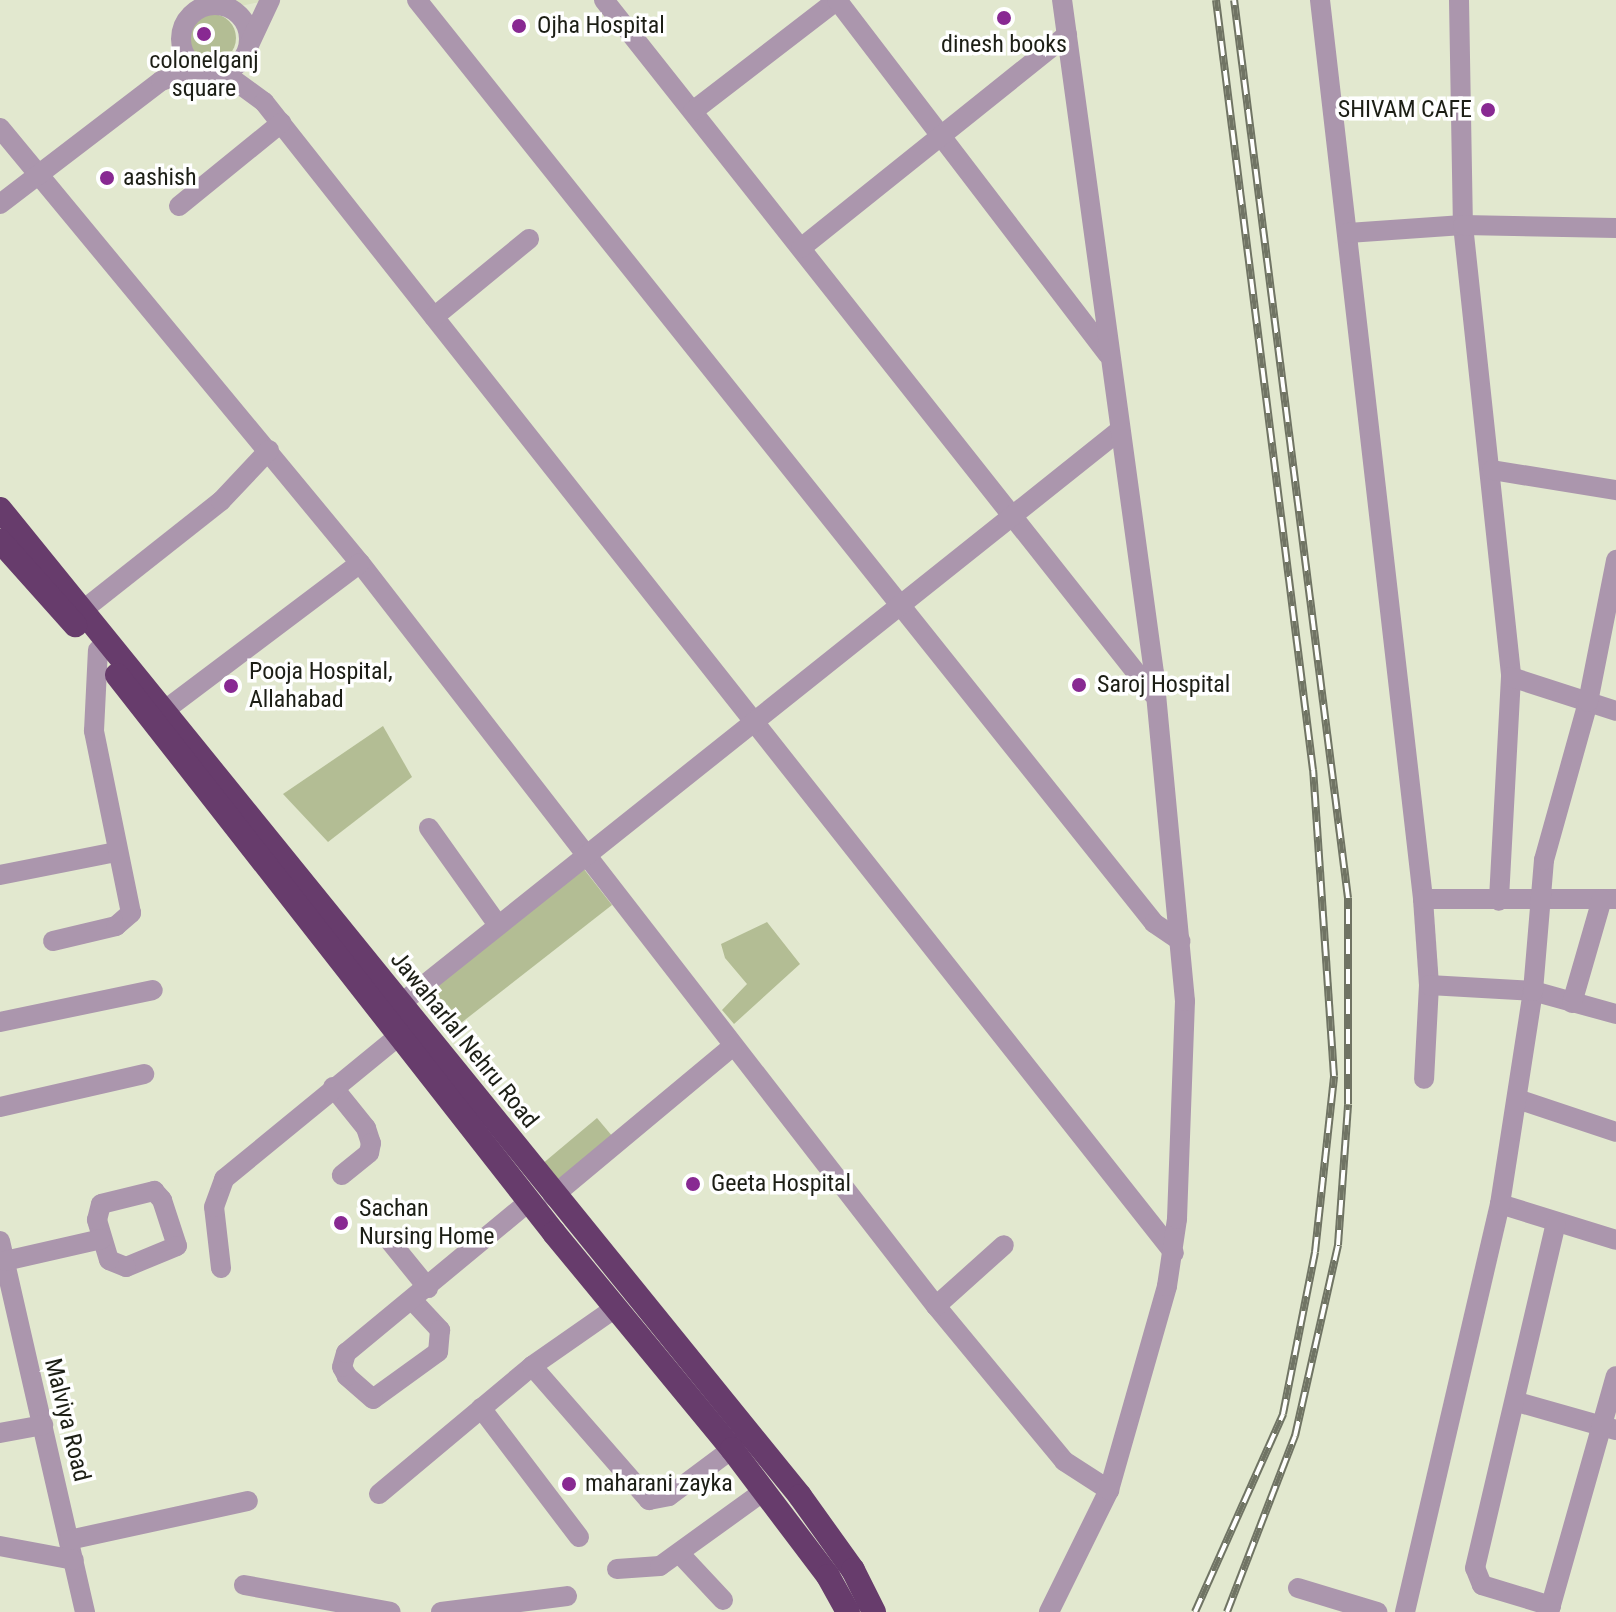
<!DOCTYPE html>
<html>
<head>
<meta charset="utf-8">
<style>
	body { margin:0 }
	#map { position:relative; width:1616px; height:1612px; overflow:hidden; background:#e2e8cf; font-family:"Roboto Condensed",sans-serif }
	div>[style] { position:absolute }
	.built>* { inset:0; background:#d9e1c0 }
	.green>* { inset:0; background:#b3bd94; transform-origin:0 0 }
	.round { border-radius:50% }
	.minor>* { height:20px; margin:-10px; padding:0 10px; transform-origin:10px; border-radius:10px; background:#ab96ad }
	.minor>.ring { margin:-10px; padding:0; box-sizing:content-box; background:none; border:20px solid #ab96ad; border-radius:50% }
	.highway>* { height:24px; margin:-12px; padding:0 12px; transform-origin:12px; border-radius:12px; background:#673c6c }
	.rail>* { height:8px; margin-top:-4px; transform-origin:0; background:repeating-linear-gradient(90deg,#fff 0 15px,#707464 0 30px); box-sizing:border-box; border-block:2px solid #707464 }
	.dots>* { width:22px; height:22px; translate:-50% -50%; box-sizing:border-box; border:4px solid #fff; border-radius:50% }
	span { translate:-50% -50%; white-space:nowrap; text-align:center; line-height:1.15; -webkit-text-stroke:7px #fff; paint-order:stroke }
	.poi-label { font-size:24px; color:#1c1e15 }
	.left { translate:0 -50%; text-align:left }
	.right { translate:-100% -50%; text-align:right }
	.street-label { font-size:24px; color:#1c1e15 }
</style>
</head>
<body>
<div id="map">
	<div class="built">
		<i style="clip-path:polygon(198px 0,270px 0,231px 8px)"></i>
	</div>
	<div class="green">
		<i class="round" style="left:188px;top:14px;width:48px;height:48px"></i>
		<i style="clip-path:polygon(383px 726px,412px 777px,328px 842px,283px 794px)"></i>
		<i style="left:580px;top:864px;width:52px;height:205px;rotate:52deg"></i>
		<i style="clip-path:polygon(767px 922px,800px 964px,734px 1024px,722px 1010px,747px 984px,725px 958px,721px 944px)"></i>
		<i style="left:597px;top:1118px;width:30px;height:72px;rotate:50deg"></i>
	</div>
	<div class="minor">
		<i style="left:417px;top:0;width:1181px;rotate:51.39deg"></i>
		<i style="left:1154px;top:923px;width:32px;rotate:34deg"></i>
		<i style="left:604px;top:0;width:885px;rotate:51.65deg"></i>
		<i style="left:1320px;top:0;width:905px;rotate:83.46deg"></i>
		<i style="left:1423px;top:899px;width:86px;rotate:86deg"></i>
		<i style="left:1429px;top:985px;width:94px;rotate:93deg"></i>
		<i style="left:1459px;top:0;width:225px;rotate:89deg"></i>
		<i style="left:1463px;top:225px;width:455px;rotate:83.9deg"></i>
		<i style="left:1511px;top:677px;width:224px;rotate:93.1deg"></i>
		<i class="ring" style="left:181px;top:5px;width:48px;height:48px"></i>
		<i style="left:249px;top:45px;width:50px;rotate:-65deg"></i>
		<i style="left:223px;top:72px;width:51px;rotate:36.2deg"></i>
		<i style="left:264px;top:102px;width:1467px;rotate:51.67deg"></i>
		<i style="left:693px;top:111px;width:182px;rotate:-37.6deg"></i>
		<i style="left:837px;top:0;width:446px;rotate:52.6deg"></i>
		<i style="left:0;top:128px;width:565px;rotate:50.39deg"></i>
		<i style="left:360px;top:563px;width:940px;rotate:52.22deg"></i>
		<i style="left:936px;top:1306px;width:201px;rotate:50.4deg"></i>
		<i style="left:1064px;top:1461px;width:54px;rotate:32.8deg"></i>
		<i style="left:0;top:204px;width:203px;rotate:-37.4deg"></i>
		<i style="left:161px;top:81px;width:40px;rotate:-18deg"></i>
		<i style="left:179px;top:206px;width:132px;rotate:-39.1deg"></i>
		<i style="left:1348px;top:233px;width:115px;rotate:-4deg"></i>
		<i style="left:1463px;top:225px;width:153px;rotate:1.1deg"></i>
		<i style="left:801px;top:248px;width:341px;rotate:-38.7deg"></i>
		<i style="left:434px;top:317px;width:123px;rotate:-39.4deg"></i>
		<i style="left:1492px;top:470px;width:126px;rotate:9.2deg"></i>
		<i style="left:83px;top:610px;width:176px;rotate:-38.3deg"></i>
		<i style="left:221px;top:501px;width:70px;rotate:-46.7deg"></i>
		<i style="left:1511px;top:677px;width:110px;rotate:17.9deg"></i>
		<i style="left:165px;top:710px;width:244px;rotate:-37deg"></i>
		<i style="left:429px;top:828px;width:119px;rotate:54.6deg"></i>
		<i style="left:0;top:875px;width:113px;rotate:-11.2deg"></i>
		<i style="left:1423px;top:899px;width:193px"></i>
		<i style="left:53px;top:941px;width:65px;rotate:-13.4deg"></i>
		<i style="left:116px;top:926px;width:20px;rotate:-41deg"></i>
		<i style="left:131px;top:913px;width:186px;rotate:-101.5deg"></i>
		<i style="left:94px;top:731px;width:81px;rotate:-87.2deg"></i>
		<i style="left:1429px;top:985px;width:104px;rotate:3.3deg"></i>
		<i style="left:1533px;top:991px;width:86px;rotate:15.5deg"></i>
		<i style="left:1572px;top:1003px;width:108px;rotate:-73.9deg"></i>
		<i style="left:399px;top:1005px;width:922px;rotate:-38.57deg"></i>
		<i style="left:0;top:1022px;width:156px;rotate:-11.8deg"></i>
		<i style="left:333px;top:1087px;width:53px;rotate:51.2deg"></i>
		<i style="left:366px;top:1128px;width:16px;rotate:72deg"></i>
		<i style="left:371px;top:1143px;width:10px;rotate:101deg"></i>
		<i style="left:369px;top:1153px;width:35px;rotate:141deg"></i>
		<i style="left:1517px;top:1099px;width:104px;rotate:18.4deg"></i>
		<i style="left:0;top:1107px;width:148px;rotate:-12.9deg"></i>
		<i style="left:154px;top:1191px;width:12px;rotate:48deg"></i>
		<i style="left:162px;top:1200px;width:48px;rotate:71.9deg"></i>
		<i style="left:177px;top:1246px;width:55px;rotate:157.6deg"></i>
		<i style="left:126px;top:1267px;width:18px;rotate:-158deg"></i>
		<i style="left:109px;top:1260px;width:42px;rotate:-106.7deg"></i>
		<i style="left:97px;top:1220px;width:16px;rotate:-76deg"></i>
		<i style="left:101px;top:1204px;width:55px;rotate:-13.8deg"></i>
		<i style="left:553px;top:1196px;width:233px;rotate:-39.8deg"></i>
		<i style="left:1500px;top:1204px;width:121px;rotate:17.2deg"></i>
		<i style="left:389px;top:1240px;width:62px;rotate:50.9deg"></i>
		<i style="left:0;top:1241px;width:381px;rotate:77.1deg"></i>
		<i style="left:5px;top:1261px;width:99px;rotate:-12.8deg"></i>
		<i style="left:221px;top:1268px;width:61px;rotate:-96.5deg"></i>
		<i style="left:214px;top:1207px;width:30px;rotate:-70deg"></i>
		<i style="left:224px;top:1179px;width:226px;rotate:-39.3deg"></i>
		<i style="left:413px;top:1301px;width:40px;rotate:47deg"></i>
		<i style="left:440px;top:1330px;width:22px;rotate:95deg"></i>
		<i style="left:438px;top:1352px;width:80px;rotate:144.1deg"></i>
		<i style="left:373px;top:1399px;width:35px;rotate:-139deg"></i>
		<i style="left:347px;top:1376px;width:10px;rotate:-119deg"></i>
		<i style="left:342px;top:1367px;width:15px;rotate:-74deg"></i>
		<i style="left:346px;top:1353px;width:239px;rotate:-39.6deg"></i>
		<i style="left:936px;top:1306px;width:91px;rotate:-41.9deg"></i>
		<i style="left:532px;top:1366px;width:178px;rotate:48.9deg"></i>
		<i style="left:649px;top:1500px;width:20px;rotate:-11deg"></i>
		<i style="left:669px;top:1496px;width:79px;rotate:-36.7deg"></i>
		<i style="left:1517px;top:1402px;width:103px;rotate:15.8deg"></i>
		<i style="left:481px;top:1408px;width:162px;rotate:52.8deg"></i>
		<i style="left:0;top:1433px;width:44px;rotate:-10.5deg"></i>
		<i style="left:379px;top:1494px;width:199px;rotate:-39.9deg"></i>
		<i style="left:532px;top:1366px;width:101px;rotate:-34.9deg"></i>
		<i style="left:69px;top:1540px;width:183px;rotate:-12.3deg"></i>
		<i style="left:0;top:1546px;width:75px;rotate:10.7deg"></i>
		<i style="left:680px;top:1554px;width:63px;rotate:46.9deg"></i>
		<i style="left:617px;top:1569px;width:43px;rotate:-4deg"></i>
		<i style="left:660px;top:1566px;width:128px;rotate:-35.8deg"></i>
		<i style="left:244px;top:1585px;width:149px;rotate:10.4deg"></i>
		<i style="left:1298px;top:1588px;width:83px;rotate:16.9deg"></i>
		<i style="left:1551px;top:1606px;width:72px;rotate:-163.1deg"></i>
		<i style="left:1482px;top:1585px;width:18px;rotate:-112deg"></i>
		<i style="left:1475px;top:1568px;width:354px;rotate:-76.8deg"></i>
		<i style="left:441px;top:1612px;width:127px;rotate:-7.2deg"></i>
		<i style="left:1049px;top:1612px;width:136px;rotate:-63.8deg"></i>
		<i style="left:1109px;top:1490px;width:212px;rotate:-74.1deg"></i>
		<i style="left:1167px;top:1286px;width:68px;rotate:-81.5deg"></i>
		<i style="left:1177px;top:1219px;width:218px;rotate:-87.9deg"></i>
		<i style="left:1185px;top:1001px;width:329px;rotate:-95.4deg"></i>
		<i style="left:1154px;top:673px;width:679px;rotate:-97.78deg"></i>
		<i style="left:1405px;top:1612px;width:419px;rotate:-76.9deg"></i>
		<i style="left:1500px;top:1204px;width:216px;rotate:-81.2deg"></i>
		<i style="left:1533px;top:991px;width:131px;rotate:-85.2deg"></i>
		<i style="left:1544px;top:860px;width:164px;rotate:-74.4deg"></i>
		<i style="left:1588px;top:702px;width:145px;rotate:-78.8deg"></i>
		<i style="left:1549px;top:1612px;width:245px;rotate:-74.2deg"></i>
	</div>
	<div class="highway">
		<i style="left:0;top:509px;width:1270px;rotate:50.97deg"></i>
		<i style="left:800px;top:1496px;width:91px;rotate:54.4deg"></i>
		<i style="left:853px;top:1570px;width:47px;rotate:63.4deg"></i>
		<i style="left:0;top:541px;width:113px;rotate:48.2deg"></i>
		<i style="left:117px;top:675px;width:709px;rotate:51.93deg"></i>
		<i style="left:554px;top:1233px;width:280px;rotate:50.5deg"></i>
		<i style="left:732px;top:1449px;width:159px;rotate:52.9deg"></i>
		<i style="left:828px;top:1576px;width:41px;rotate:60.9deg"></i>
	</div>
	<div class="rail">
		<i style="left:1195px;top:1612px;width:217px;rotate:-66deg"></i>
		<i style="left:1283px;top:1414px;width:165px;rotate:-78.8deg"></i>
		<i style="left:1315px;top:1252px;width:177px;rotate:-83.8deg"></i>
		<i style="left:1334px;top:1076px;width:307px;rotate:-93.9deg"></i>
		<i style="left:1313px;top:770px;width:776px;rotate:-97.18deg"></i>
		<i style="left:1227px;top:1612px;width:189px;rotate:-68.9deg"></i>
		<i style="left:1295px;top:1436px;width:196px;rotate:-77.3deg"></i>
		<i style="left:1338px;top:1245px;width:141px;rotate:-85.9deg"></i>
		<i style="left:1348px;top:1104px;width:206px;rotate:-90deg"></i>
		<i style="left:1348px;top:898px;width:905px;rotate:-97.23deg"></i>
	</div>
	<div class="dots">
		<i style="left:1004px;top:18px;background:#882992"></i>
		<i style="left:519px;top:26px;background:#882992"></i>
		<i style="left:204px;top:34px;background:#882992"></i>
		<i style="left:1488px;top:110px;background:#882992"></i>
		<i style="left:107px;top:178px;background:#882992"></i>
		<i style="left:1079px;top:685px;background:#882992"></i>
		<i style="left:231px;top:686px;background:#882992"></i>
		<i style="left:693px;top:1184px;background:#882992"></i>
		<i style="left:341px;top:1223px;background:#882992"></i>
		<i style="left:569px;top:1484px;background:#882992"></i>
	</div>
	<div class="poi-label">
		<span class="left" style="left:537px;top:26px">Ojha Hospital</span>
		<span style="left:1004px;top:45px">dinesh books</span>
		<span style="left:204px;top:75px">colonelganj<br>square</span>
		<span class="right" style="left:1472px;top:110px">SHIVAM CAFE</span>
		<span class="left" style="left:123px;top:178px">aashish</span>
		<span class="left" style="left:249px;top:686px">Pooja Hospital,<br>Allahabad</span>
		<span class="left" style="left:1097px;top:685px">Saroj Hospital</span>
		<span class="left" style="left:711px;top:1184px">Geeta Hospital</span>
		<span class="left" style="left:359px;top:1223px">Sachan<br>Nursing Home</span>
		<span class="left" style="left:585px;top:1484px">maharani zayka</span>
	</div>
	<div class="street-label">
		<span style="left:464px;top:1040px;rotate:51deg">Jawaharlal Nehru Road</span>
		<span style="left:67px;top:1420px;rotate:76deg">Malviya Road</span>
	</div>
</div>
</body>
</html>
